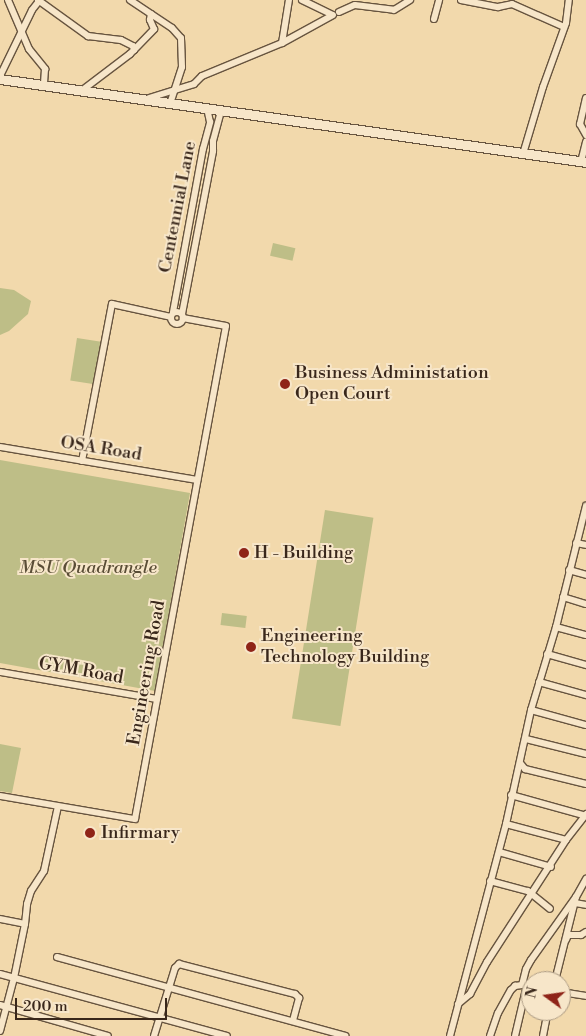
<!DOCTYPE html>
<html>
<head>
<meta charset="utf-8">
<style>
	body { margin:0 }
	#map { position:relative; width:586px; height:1036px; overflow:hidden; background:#f2d9ac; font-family:"Libre Bodoni",serif }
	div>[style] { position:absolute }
	.green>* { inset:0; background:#bebe87; transform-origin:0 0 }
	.roads { filter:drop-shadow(1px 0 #67543f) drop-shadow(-1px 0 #67543f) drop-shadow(0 1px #67543f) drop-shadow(0 -1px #67543f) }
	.street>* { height:6px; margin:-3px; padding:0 3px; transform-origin:3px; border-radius:3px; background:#f7e6c9 }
	.street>.ring { margin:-3px; padding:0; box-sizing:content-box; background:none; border:6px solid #f7e6c9; border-radius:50% }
	.secondary>* { height:9px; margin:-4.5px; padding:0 4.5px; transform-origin:4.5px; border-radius:4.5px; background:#f7e6c9 }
	.dots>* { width:14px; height:14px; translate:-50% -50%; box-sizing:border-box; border:2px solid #f7e6c9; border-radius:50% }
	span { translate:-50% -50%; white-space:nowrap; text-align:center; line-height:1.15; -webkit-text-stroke:4px #f7e6c9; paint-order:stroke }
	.street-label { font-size:18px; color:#39271b }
	.poi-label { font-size:18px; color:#39271b }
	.left { translate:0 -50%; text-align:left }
	.park-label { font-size:18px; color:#5a4d36; font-style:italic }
	.north { position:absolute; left:521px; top:971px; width:50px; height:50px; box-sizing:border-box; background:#f7e6c9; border:1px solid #ab9a83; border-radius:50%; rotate:284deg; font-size:14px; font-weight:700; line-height:20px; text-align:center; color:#39271b }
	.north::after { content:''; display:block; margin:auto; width:18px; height:22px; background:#8f2418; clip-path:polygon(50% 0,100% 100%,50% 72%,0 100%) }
	.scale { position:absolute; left:15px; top:998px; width:152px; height:22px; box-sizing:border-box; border:2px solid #39271b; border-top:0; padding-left:6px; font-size:15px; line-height:18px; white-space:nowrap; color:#39271b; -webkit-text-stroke:4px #f7e6c9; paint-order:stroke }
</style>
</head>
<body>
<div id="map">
	<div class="green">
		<i style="left:273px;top:243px;width:23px;height:13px;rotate:13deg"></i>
		<i style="clip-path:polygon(0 288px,14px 290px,31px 301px,28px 314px,9px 331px,0 335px)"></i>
		<i style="left:77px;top:338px;width:26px;height:43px;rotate:9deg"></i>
		<i style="clip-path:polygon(0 460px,190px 493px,155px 691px,0 663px)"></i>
		<i style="left:325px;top:510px;width:49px;height:211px;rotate:9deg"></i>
		<i style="left:222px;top:613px;width:25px;height:12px;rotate:7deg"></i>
		<i style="clip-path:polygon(0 744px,21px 748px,12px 793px,0 791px)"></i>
	</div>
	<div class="roads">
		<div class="street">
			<i style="left:8px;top:0;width:53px;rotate:66.8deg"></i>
			<i style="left:29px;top:49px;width:26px;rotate:51deg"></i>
			<i style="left:45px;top:69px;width:16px;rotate:94deg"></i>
			<i style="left:38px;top:0;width:62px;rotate:35.8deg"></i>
			<i style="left:88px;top:36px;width:33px;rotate:7deg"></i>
			<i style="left:121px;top:40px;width:13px;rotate:27deg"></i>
			<i style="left:133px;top:46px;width:4px;rotate:76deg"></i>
			<i style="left:134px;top:50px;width:6px;rotate:135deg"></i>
			<i style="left:130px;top:54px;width:61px;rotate:142.9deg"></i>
			<i style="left:130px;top:0;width:50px;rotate:33.7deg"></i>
			<i style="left:172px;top:28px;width:13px;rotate:48deg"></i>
			<i style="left:181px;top:38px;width:29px;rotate:88deg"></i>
			<i style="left:182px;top:67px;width:38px;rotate:108deg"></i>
			<i style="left:302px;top:0;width:34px;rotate:26deg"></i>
			<i style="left:461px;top:0;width:38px;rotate:11deg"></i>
			<i style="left:498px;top:7px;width:14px;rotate:-12deg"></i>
			<i style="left:512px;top:4px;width:57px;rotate:23.9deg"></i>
			<i style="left:339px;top:12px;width:17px;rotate:-24deg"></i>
			<i style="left:355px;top:5px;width:39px;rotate:7deg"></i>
			<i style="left:394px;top:10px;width:19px;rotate:-32deg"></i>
			<i style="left:434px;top:19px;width:20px;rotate:-75deg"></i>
			<i style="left:282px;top:43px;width:58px;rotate:-28.8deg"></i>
			<i style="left:134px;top:50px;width:29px;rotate:-46deg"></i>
			<i style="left:154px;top:29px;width:10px;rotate:-114deg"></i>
			<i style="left:150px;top:20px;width:6px;rotate:-81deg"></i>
			<i style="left:0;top:76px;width:73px;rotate:-64.1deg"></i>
			<i style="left:32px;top:10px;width:11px;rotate:-52deg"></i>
			<i style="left:149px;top:98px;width:47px;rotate:-17.3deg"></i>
			<i style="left:194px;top:84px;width:11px;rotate:-45deg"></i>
			<i style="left:202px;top:76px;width:87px;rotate:-22.4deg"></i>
			<i style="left:282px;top:43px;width:44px;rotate:-80.8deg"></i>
			<i style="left:586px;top:98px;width:27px;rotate:103deg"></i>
			<i style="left:580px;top:124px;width:13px;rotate:61deg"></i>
			<i style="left:523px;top:154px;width:70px;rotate:-73.4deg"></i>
			<i style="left:543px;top:87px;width:68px;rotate:-70.2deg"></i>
			<i style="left:566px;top:23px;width:23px;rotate:-83deg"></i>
			<i style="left:581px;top:162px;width:21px;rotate:-76deg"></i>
			<i class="ring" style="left:171px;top:312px;width:6px;height:6px"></i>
			<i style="left:173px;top:312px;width:166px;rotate:-79.6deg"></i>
			<i style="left:203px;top:149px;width:28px;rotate:-75deg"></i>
			<i style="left:210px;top:122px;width:14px;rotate:-102deg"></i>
			<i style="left:182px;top:314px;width:166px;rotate:-79.2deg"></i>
			<i style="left:213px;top:151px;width:10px;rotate:-90deg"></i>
			<i style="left:213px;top:141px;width:31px;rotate:-75deg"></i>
			<i style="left:0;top:447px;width:200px;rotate:9.5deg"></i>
			<i style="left:82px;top:461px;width:160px;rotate:-79.2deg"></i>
			<i style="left:112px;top:304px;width:60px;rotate:12.4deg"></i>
			<i style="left:576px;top:543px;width:10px;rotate:11deg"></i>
			<i style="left:569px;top:570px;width:18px;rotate:16deg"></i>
			<i style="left:563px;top:597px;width:24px;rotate:17deg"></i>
			<i style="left:556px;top:627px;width:31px;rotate:15deg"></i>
			<i style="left:547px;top:654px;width:41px;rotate:15.8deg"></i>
			<i style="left:0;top:672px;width:159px;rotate:9.8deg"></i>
			<i style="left:539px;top:682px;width:49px;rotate:15.5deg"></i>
			<i style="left:531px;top:710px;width:57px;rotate:15.3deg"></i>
			<i style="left:526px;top:739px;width:62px;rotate:14deg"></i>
			<i style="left:520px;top:763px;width:8px;rotate:50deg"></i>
			<i style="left:525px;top:769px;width:63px;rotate:13.8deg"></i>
			<i style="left:511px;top:795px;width:78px;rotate:15.6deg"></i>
			<i style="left:0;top:796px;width:137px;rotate:9.7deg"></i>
			<i style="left:135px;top:819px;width:501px;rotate:-79.54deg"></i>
			<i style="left:226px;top:326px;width:44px;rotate:-169.5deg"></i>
			<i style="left:506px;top:824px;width:62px;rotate:14.9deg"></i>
			<i style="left:499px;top:852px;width:54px;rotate:16.1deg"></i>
			<i style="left:490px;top:881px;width:39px;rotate:15deg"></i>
			<i style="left:528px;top:891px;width:28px;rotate:39deg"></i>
			<i style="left:575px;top:903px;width:11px;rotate:10deg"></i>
			<i style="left:0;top:919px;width:25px;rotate:11deg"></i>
			<i style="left:566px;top:940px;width:5px;rotate:-68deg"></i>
			<i style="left:568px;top:935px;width:13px"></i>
			<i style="left:581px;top:935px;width:6px;rotate:-31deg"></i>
			<i style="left:57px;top:957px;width:299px;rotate:15.3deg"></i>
			<i style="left:0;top:974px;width:235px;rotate:15.3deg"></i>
			<i style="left:555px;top:981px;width:87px;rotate:-76deg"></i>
			<i style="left:576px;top:897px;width:21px;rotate:-61deg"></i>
			<i style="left:561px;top:992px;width:25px;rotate:9deg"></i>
			<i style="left:458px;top:1004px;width:16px;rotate:-40deg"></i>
			<i style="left:470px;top:994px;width:36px;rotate:-62deg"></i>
			<i style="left:487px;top:962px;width:145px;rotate:-57.1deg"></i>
			<i style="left:566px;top:840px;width:33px;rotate:-52deg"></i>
			<i style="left:0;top:1005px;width:112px;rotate:16deg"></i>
			<i style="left:0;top:1031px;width:55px;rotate:-75.2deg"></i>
			<i style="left:14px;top:978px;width:55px;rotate:-78.5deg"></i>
			<i style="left:25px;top:924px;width:20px;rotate:-84deg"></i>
			<i style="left:27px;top:904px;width:14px;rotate:-73deg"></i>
			<i style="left:31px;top:891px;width:24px;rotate:-57deg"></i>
			<i style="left:44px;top:871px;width:66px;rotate:-77.8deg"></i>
			<i style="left:154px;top:1036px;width:71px;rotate:-72.8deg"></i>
			<i style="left:175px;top:968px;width:6px;rotate:-45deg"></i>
			<i style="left:179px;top:964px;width:120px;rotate:14.5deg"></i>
			<i style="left:295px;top:994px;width:6px;rotate:45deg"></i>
			<i style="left:299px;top:998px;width:23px;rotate:105deg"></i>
			<i style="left:450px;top:1036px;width:219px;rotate:-75.2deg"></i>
			<i style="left:506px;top:824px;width:117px;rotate:-77.6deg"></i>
			<i style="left:531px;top:710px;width:87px;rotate:-73.2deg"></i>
			<i style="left:556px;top:627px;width:125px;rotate:-76.1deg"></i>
			<i style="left:490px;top:1036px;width:24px;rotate:-71deg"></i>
			<i style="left:498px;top:1013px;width:26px;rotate:-61deg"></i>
			<i style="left:511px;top:990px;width:6px;rotate:-45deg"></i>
			<i style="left:515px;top:986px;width:7px;rotate:-8deg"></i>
			<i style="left:522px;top:985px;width:16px;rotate:-76deg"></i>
			<i style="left:526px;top:969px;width:10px;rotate:-61deg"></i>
			<i style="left:531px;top:960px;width:77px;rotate:-54.5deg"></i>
			<i style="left:515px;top:1036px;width:52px;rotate:-76.8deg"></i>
			<i style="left:543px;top:1036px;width:25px;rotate:-79deg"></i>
		</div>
		<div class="secondary">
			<i style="left:0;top:79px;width:592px;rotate:8.06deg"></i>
		</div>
	</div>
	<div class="dots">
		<i style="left:285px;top:384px;background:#8f2418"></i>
		<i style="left:244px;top:553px;background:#8f2418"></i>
		<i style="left:251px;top:647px;background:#8f2418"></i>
		<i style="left:90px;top:833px;background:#8f2418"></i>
	</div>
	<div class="street-label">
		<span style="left:178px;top:207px;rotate:-79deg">Centennial Lane</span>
		<span style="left:101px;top:449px;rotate:9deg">OSA Road</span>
		<span style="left:81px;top:671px;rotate:10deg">GYM Road</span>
		<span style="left:147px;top:673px;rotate:-80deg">Engineering Road</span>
	</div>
	<div class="poi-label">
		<span class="left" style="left:295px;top:384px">Business Administation<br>Open Court</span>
		<span class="left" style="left:254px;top:553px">H - Building</span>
		<span class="left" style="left:261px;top:647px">Engineering<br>Technology Building</span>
		<span class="left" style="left:101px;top:833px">Infirmary</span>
	</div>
	<div class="park-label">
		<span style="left:88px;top:568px">MSU Quadrangle</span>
	</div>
	<div class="north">N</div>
	<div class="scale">200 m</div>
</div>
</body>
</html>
